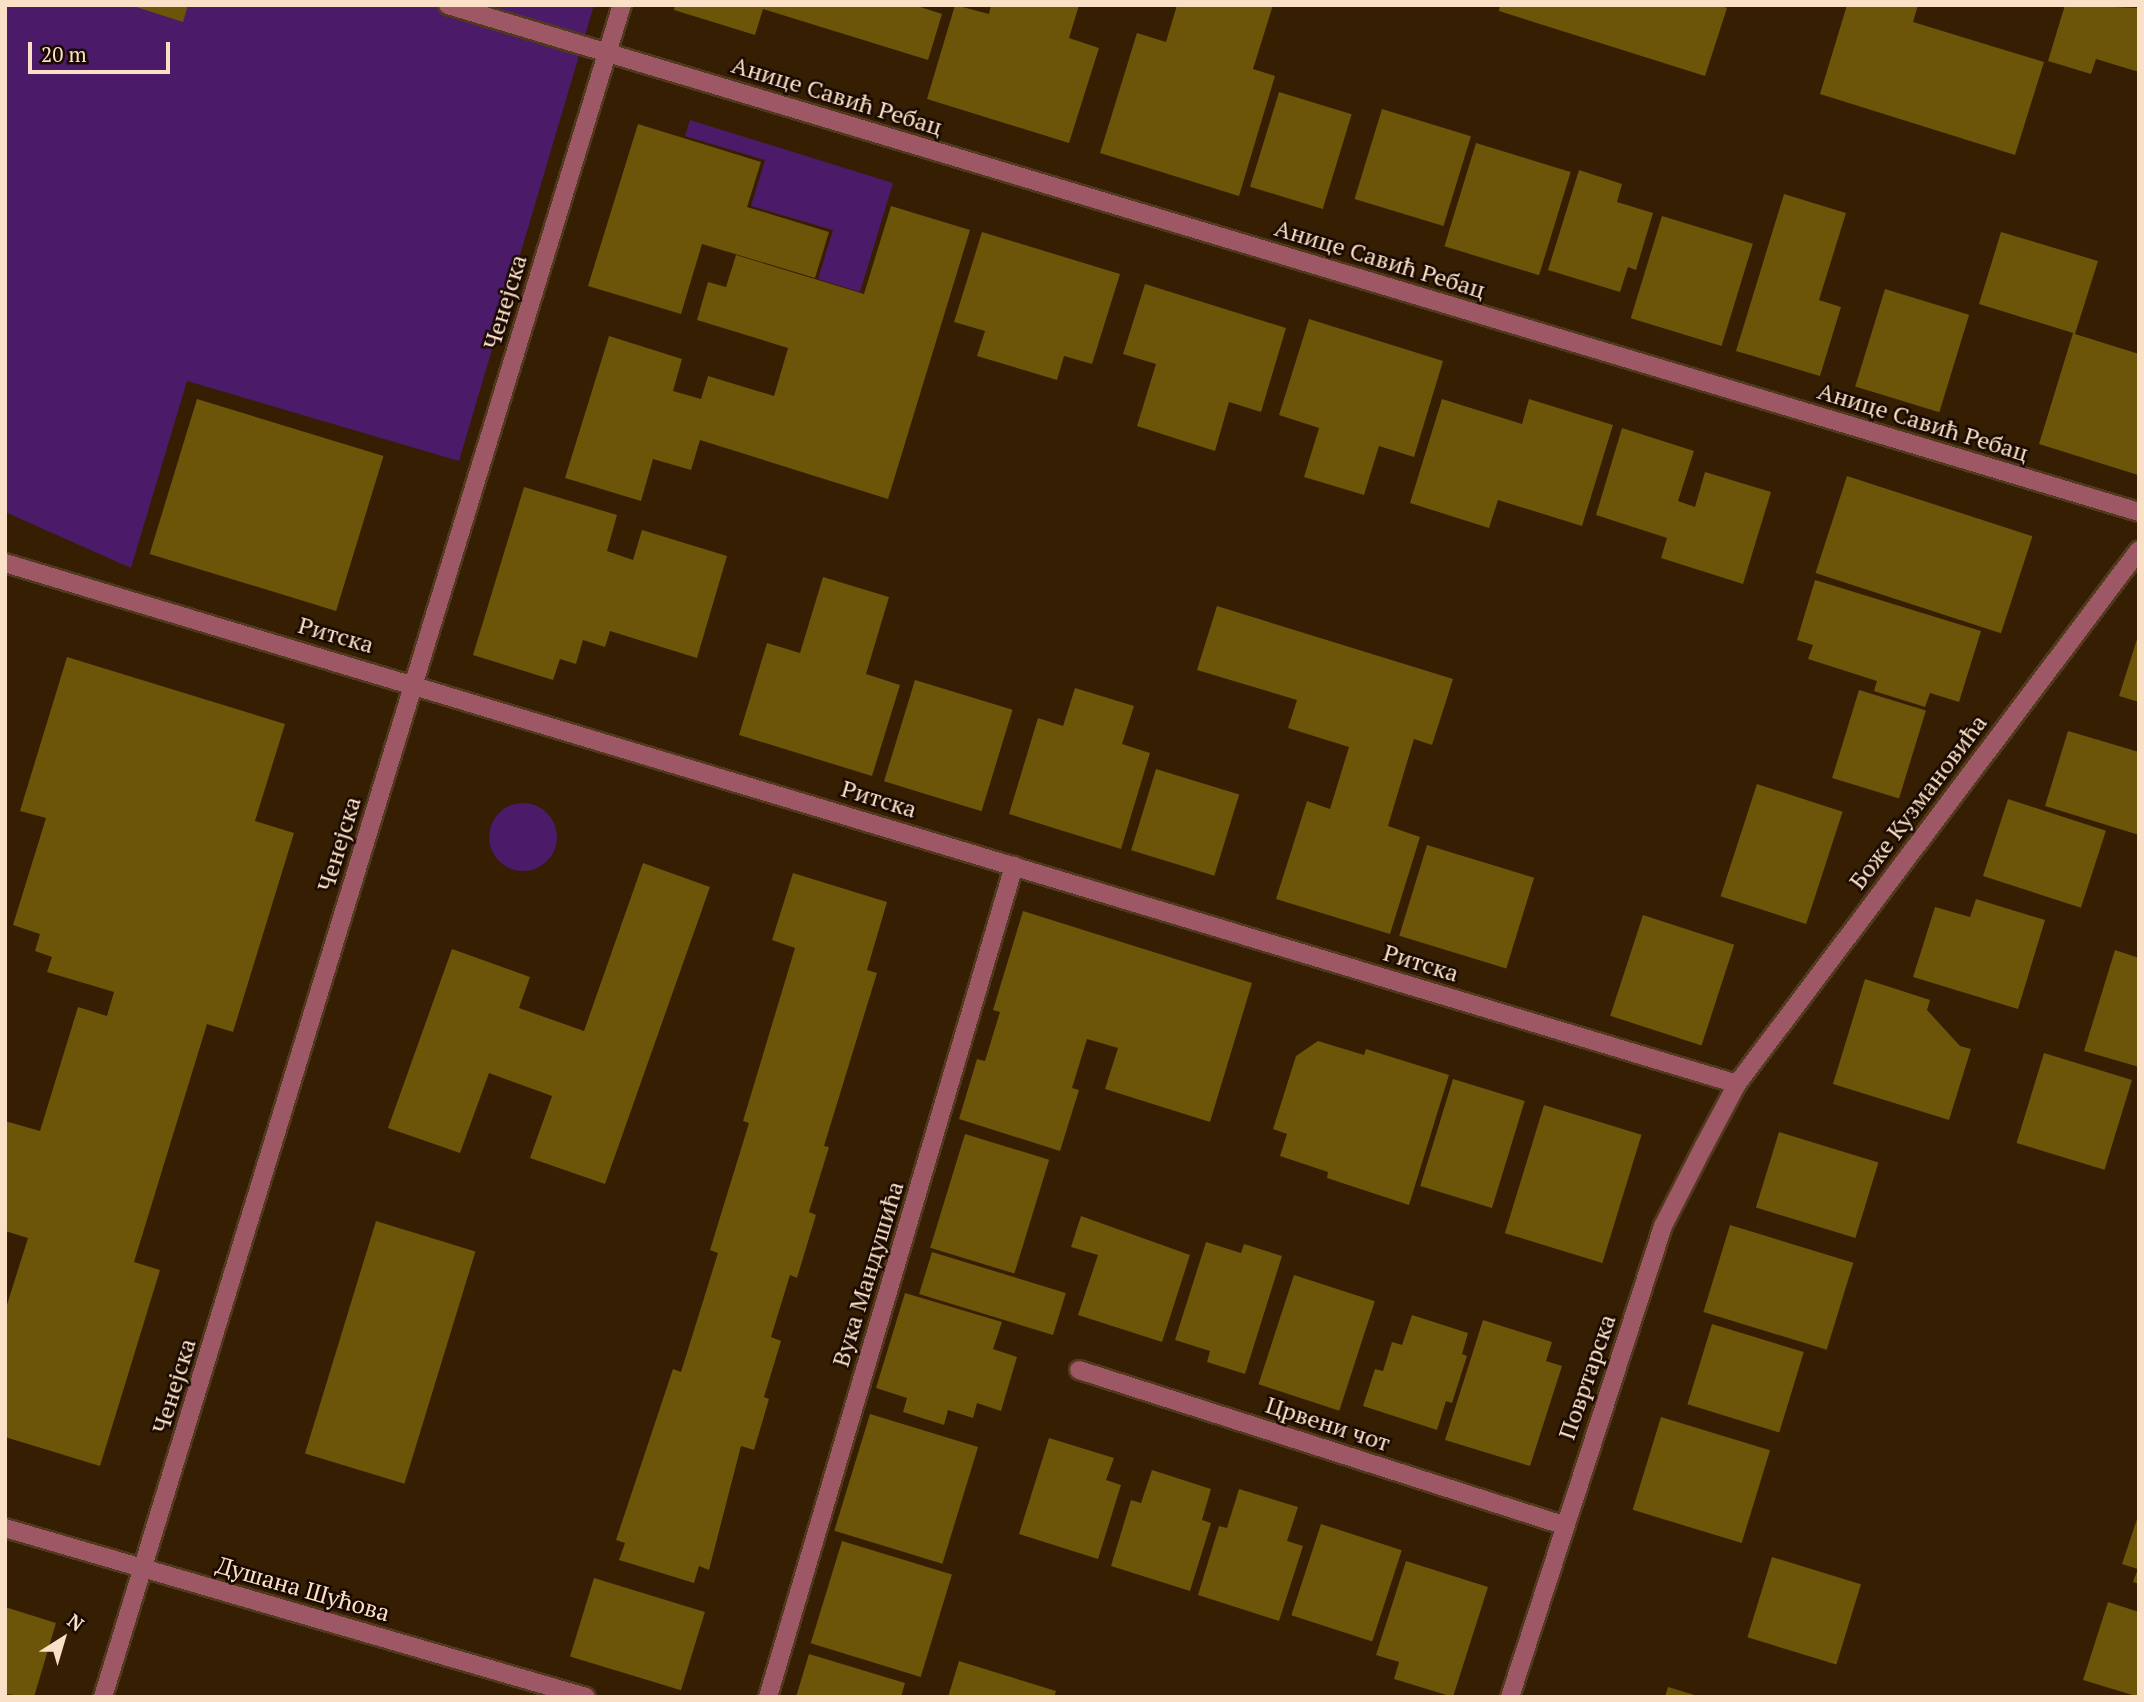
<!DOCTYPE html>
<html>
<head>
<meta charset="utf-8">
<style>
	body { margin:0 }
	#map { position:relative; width:2144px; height:1702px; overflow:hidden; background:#351e02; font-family:"PT Serif",serif }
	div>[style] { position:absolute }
	.green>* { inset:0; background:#4b1b6a }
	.round { border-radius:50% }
	.building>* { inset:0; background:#6c5509; transform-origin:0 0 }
	.roads { filter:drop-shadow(2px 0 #51391d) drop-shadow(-2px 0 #51391d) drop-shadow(0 2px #51391d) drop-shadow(0 -2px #51391d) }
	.minor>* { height:18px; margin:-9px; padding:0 9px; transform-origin:9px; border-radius:9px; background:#9e5764 }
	span { translate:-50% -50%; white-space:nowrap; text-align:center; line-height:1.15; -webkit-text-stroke:5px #190900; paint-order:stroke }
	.street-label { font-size:24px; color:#fae0c6 }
	.frame { position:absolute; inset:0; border:7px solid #fae0c6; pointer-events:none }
	.north { position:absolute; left:28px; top:1604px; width:70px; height:70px; -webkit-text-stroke:5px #190900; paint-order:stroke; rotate:37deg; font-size:19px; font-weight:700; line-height:28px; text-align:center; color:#fae0c6 }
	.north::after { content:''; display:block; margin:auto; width:24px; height:32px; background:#fae0c6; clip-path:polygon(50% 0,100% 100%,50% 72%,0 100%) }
	.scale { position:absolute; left:28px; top:42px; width:142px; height:32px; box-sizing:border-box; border:4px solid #fae0c6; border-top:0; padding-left:9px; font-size:21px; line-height:24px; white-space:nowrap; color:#fae0c6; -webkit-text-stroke:5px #190900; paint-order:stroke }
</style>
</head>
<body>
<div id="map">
	<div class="green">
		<i style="clip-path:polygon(5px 5px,594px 5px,459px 461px,187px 381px,131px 568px,5px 512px)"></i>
		<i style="clip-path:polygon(690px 120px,893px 183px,860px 292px,818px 279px,833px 230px,751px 206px,765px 160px,685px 136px)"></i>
		<i class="round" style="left:489px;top:803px;width:68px;height:68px"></i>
	</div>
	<div class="building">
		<i style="clip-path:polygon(130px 5px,188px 5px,183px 22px)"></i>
		<i style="clip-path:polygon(675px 5px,914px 5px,942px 14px,928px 60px,763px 9px,755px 35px,674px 10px)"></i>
		<i style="clip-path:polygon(955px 5px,989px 14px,991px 5px,1079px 5px,1069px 38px,1099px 48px,1069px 143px,927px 99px)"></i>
		<i style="clip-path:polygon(1177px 5px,1273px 5px,1253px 69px,1275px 76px,1239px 196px,1100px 153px,1137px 33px,1166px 42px)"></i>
		<i style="clip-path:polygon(1500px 5px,1719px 5px,1727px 8px,1705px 76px,1499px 11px)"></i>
		<i style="clip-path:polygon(1847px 5px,1918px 5px,1913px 22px,2044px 62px,2015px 155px,1820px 94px)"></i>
		<i style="clip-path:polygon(2065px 5px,2139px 8px,2139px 72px,2096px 59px,2091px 74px,2048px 61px)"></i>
		<i style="left:1279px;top:92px;width:76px;height:99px;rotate:17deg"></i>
		<i style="left:1382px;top:109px;width:93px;height:94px;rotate:17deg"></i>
		<i style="clip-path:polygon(638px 124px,761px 162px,747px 207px,829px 232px,815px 278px,702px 244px,681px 314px,588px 286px)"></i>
		<i style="left:1476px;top:143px;width:99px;height:108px;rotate:17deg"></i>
		<i style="clip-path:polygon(1579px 170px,1622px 184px,1617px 202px,1653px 213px,1636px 270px,1628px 267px,1620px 292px,1548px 270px)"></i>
		<i style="clip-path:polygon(1784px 194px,1846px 213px,1819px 300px,1841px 307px,1820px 376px,1736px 351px)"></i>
		<i style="clip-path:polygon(891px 206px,970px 230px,888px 499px,700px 440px,691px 470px,653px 459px,641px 501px,565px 478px,609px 336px,682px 359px,673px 391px,701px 399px,708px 376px,774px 396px,788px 348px,697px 320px,708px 282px,726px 287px,736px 255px,864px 294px)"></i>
		<i style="left:1662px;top:216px;width:95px;height:107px;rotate:17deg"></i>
		<i style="clip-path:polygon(982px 232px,1120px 274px,1092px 364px,1064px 356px,1057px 380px,977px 356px,985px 331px,954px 322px)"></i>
		<i style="clip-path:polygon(2001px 232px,2098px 261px,2075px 334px,2139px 354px,2138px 475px,2039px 444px,2073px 333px,1979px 304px)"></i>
		<i style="clip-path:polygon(1145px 284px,1286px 328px,1261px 412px,1229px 402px,1215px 451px,1137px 426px,1156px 364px,1123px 354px)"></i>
		<i style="left:1885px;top:289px;width:88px;height:102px;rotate:17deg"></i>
		<i style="clip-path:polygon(1309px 319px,1443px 361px,1414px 457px,1379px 446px,1364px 495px,1304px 477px,1319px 428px,1279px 415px)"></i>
		<i style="left:197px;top:399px;width:195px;height:162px;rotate:17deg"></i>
		<i style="clip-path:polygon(1442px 399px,1522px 424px,1529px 399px,1613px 425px,1582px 526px,1498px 500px,1489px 528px,1410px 503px)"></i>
		<i style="clip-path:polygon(1622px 428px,1694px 451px,1678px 501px,1695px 507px,1705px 472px,1771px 492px,1743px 584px,1661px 558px,1667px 538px,1596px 515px)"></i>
		<i style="left:1847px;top:476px;width:195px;height:102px;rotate:18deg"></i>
		<i style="clip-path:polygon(524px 487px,617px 515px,607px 551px,633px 560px,642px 530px,727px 556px,697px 658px,610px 631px,605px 647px,583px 640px,576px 664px,560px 659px,553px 680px,473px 655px)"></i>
		<i style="clip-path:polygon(823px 577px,889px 597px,866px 674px,900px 685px,872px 776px,739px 735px,767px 643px,800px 653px)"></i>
		<i style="clip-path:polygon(1815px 580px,1981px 631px,1959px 702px,1930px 693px,1925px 707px,1874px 691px,1877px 681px,1808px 659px,1813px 645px,1797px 640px)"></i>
		<i style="clip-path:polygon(1217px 606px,1453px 679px,1432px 745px,1414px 739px,1388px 826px,1420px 837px,1390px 934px,1276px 899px,1307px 801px,1330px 809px,1349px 747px,1288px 728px,1297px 700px,1197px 670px)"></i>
		<i style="clip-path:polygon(2139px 633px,2139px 702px,2119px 696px)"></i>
		<i style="clip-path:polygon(67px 657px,285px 724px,255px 821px,294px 833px,233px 1032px,207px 1024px,134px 1262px,160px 1270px,100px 1466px,5px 1437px,5px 1311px,28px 1238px,5px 1231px,5px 1121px,40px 1131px,78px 1007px,107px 1016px,114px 992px,47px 972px,52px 957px,35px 951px,40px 934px,13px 925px,46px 818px,20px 811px)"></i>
		<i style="left:915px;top:680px;width:102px;height:106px;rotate:17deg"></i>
		<i style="clip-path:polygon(1075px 688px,1134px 706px,1122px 744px,1150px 753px,1121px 849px,1009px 814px,1038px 718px,1063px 726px)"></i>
		<i style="left:1859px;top:690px;width:70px;height:92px;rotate:17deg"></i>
		<i style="clip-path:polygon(2068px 731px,2139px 752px,2139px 835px,2045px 806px)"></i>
		<i style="left:1156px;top:769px;width:87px;height:85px;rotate:17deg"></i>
		<i style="left:1757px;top:784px;width:90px;height:118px;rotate:18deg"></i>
		<i style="left:2008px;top:799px;width:103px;height:81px;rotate:18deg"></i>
		<i style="left:1427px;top:845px;width:112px;height:95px;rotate:17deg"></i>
		<i style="clip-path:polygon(643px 863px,710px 887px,605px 1184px,530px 1158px,552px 1096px,489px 1073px,460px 1153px,388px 1128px,452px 949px,530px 977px,519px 1008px,584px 1031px)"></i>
		<i style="clip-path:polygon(793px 873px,887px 902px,867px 970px,877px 973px,824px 1146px,829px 1147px,809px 1212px,816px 1215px,797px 1278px,790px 1275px,771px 1337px,781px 1341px,764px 1397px,769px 1399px,754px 1450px,741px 1446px,709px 1570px,699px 1566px,694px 1583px,619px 1560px,625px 1543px,616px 1540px,673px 1369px,681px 1372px,718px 1253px,710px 1250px,749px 1123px,743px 1121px,795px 948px,772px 940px)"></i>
		<i style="clip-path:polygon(1976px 899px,2045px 920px,2018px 1009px,1913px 977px,1935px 907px,1970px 917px)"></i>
		<i style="clip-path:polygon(1023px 911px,1252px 983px,1210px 1122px,1105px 1089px,1118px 1048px,1087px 1039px,1072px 1088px,1079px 1090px,1060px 1151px,959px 1119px,977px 1059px,985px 1061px,1000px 1012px,993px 1010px)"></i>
		<i style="left:1643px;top:915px;width:96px;height:106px;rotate:18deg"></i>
		<i style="clip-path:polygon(2115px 950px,2139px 958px,2139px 1067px,2084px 1051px)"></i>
		<i style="clip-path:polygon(1865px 979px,1930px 1000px,1927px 1010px,1960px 1046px,1971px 1049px,1949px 1120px,1833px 1084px)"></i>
		<i style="clip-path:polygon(1318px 1041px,1364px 1055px,1366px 1049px,1449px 1075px,1409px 1205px,1327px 1178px,1328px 1172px,1280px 1156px,1287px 1134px,1273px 1129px,1296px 1056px)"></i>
		<i style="left:2044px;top:1053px;width:92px;height:94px;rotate:17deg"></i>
		<i style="left:1453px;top:1079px;width:75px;height:112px;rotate:17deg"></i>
		<i style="left:1544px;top:1105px;width:102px;height:134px;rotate:17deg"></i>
		<i style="left:1779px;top:1132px;width:104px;height:79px;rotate:17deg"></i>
		<i style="left:965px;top:1134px;width:88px;height:119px;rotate:17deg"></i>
		<i style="clip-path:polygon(1081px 1216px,1190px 1255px,1162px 1342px,1078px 1315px,1098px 1255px,1071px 1247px)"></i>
		<i style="left:376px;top:1221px;width:104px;height:243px;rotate:17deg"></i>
		<i style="left:1730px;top:1225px;width:129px;height:91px;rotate:17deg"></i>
		<i style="clip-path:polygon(1206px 1242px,1241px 1253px,1244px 1244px,1282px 1256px,1245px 1374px,1207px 1362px,1210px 1351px,1175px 1340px)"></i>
		<i style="left:932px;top:1252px;width:140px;height:44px;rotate:17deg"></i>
		<i style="left:1294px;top:1275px;width:85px;height:115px;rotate:18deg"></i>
		<i style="clip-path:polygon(905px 1293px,1002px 1322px,993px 1349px,1017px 1357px,1001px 1411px,977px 1403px,973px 1418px,948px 1410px,944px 1425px,903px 1412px,907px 1398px,876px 1388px)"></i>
		<i style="clip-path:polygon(1412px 1315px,1468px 1333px,1462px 1354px,1467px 1356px,1452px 1403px,1446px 1401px,1437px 1430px,1363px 1406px,1375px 1369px,1383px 1371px,1392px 1342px,1402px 1345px)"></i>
		<i style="clip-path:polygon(1483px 1320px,1552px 1342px,1546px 1361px,1562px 1366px,1530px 1466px,1445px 1440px)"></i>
		<i style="left:1712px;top:1324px;width:96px;height:84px;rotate:17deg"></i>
		<i style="left:870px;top:1414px;width:113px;height:122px;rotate:17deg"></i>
		<i style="left:1661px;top:1417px;width:114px;height:97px;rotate:17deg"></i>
		<i style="clip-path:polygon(1049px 1438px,1114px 1458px,1106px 1480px,1121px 1485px,1098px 1559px,1019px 1534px)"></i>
		<i style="clip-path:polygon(1152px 1470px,1211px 1489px,1202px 1520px,1211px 1523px,1190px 1591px,1111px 1566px,1131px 1500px,1141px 1503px)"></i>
		<i style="clip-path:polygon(1239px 1489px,1298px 1507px,1287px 1541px,1303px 1546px,1279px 1621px,1198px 1595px,1219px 1526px,1227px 1528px)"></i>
		<i style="clip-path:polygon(2139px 1513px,2139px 1584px,2133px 1582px,2138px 1569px,2122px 1564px)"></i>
		<i style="left:1321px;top:1524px;width:85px;height:96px;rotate:18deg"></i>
		<i style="left:842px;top:1541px;width:115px;height:107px;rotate:17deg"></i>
		<i style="left:1772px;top:1557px;width:93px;height:84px;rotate:17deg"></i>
		<i style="clip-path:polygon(1406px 1561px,1488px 1587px,1453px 1697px,1394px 1679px,1399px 1662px,1376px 1655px)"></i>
		<i style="left:594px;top:1578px;width:116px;height:82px;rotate:17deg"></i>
		<i style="clip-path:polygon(2108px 1602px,2139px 1612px,2139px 1697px,2083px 1680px)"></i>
		<i style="clip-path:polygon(5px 1607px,56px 1623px,34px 1697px,5px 1694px)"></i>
		<i style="clip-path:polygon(809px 1654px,905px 1683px,901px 1697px,796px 1697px)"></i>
		<i style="clip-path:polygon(959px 1661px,1056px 1691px,1054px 1697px,948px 1697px)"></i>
		<i style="clip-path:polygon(1668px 1687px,1698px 1696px,1698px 1697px,1665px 1697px)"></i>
	</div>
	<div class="roads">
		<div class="minor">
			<i style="left:448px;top:5px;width:1765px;rotate:16.69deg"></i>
			<i style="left:5px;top:563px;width:1809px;rotate:16.74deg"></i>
			<i style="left:1079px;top:1370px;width:508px;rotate:17.76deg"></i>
			<i style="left:5px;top:1528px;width:605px;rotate:16.22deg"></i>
			<i style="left:103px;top:1697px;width:1770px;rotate:-72.95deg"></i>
			<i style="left:768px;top:1697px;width:867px;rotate:-73.51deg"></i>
			<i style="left:1510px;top:1697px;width:495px;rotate:-72deg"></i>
			<i style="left:1663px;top:1226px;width:90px;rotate:-62.9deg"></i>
			<i style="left:1704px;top:1146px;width:70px;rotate:-62deg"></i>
			<i style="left:1737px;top:1084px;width:668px;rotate:-53.03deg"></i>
		</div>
	</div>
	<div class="street-label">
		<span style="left:837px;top:96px;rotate:17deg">Анице Савић Ребац</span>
		<span style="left:1380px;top:259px;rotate:17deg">Анице Савић Ребац</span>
		<span style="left:505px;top:302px;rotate:-73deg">Ченејска</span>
		<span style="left:1923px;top:422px;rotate:17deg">Анице Савић Ребац</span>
		<span style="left:336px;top:635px;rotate:16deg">Ритска</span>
		<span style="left:879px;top:799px;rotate:17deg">Ритска</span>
		<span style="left:1918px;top:802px;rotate:-53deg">Боже Кузмановића</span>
		<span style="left:339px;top:844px;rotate:-73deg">Ченејска</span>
		<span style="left:1421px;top:963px;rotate:17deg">Ритска</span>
		<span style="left:868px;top:1274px;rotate:-73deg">Вука Мандушића</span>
		<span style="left:1587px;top:1377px;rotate:-71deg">Повртарска</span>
		<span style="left:174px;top:1386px;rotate:-73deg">Ченејска</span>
		<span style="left:1328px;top:1424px;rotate:18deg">Црвени чот</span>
		<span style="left:303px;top:1589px;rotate:16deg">Душана Шућова</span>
	</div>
	<div class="frame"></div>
	<div class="north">N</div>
	<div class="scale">20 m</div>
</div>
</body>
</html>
